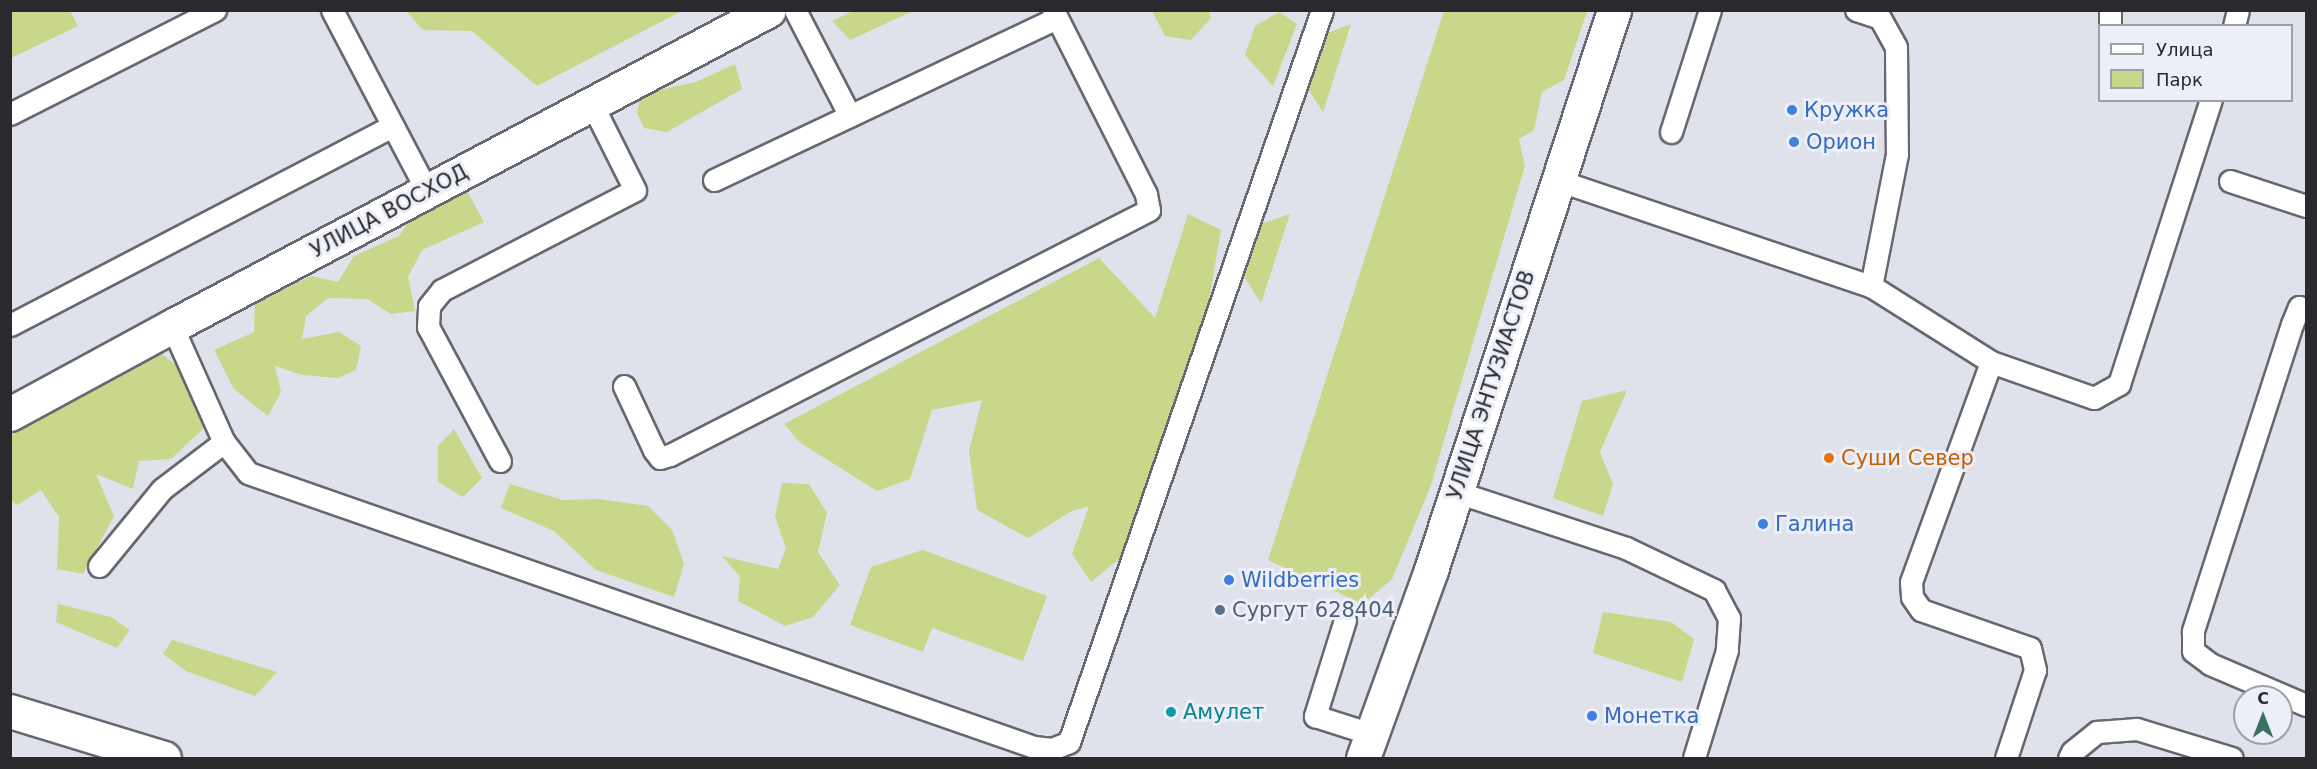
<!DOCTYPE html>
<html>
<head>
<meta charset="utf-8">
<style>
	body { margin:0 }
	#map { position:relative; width:2317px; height:769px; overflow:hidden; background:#dfe1eb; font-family:"DejaVu Sans",sans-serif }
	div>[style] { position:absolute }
	.green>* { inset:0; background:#c9d78b }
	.roads { filter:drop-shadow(2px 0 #666770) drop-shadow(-2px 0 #666770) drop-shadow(0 2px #666770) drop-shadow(0 -2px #666770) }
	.lane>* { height:21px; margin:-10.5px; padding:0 10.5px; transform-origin:10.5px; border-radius:10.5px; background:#fff }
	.secondary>* { height:33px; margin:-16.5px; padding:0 16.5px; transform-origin:16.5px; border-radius:16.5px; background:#fff }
	.dots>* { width:16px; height:16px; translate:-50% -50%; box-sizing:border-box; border:3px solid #eceef8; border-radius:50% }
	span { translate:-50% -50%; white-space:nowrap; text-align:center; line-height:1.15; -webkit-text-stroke:6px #eceef8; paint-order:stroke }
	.shop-label { font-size:21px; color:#366cbe }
	.left { translate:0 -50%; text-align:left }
	.street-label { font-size:21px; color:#2a2a2e }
	.food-label { font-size:21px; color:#c56008 }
	.service-label { font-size:21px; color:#4e5e75 }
	.culture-label { font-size:21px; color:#0d838f }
	.frame { position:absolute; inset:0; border:12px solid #2a2a2e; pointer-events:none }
	.legend { position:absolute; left:2098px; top:24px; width:195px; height:78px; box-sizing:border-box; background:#eceef8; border:2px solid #9ea0a7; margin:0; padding:8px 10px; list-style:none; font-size:18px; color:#2a2a2e }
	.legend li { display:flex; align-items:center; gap:12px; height:30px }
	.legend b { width:30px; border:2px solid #9ea0a7 }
	.north { position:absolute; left:2233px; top:685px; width:60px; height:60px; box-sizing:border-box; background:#eceef8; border:2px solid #9ea0a7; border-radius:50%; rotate:0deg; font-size:16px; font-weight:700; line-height:24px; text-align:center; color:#2a2a2e }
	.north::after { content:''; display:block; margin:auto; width:21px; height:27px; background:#38745e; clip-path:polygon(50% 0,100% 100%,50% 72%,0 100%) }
</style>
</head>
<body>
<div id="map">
	<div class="green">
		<i style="clip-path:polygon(11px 10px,70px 11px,78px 26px,11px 58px)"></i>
		<i style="clip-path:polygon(855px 10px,913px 10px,913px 11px,850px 40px,832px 21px)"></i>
		<i style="clip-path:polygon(406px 11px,682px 11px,537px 86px,472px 31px,423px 30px)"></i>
		<i style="clip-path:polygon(1152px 11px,1209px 11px,1211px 18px,1191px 40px,1165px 36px)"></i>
		<i style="clip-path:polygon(1444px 11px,1587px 11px,1564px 80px,1542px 92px,1534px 130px,1519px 139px,1525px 166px,1430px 488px,1392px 579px,1363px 604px,1268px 560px)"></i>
		<i style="clip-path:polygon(1279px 12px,1297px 24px,1273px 86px,1245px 55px,1255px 26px)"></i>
		<i style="clip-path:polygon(1351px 24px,1323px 112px,1306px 86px,1322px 35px)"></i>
		<i style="clip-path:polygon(735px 64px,742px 89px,667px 132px,644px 128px,637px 113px,641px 94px,696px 82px)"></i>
		<i style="clip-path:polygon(467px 191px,484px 222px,422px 250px,408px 277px,415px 311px,391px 314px,367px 299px,328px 298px,306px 316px,302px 339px,339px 332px,361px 346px,356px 370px,338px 378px,302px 375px,275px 366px,281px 392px,268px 416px,234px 389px,214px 350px,254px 332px,255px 304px,311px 276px,338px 282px,354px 256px,399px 236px,412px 217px)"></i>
		<i style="clip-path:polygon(1188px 214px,1221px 230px,1207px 312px,1123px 556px,1091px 582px,1072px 554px,1089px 506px,1072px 511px,1028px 538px,977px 510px,969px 450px,982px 400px,932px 410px,910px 479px,877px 491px,799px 442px,784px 424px,1099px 258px,1155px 318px)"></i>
		<i style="clip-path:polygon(1290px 214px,1261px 303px,1241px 272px,1258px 225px)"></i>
		<i style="clip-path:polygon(162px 354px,181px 369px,207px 425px,171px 459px,139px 461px,133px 489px,96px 474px,114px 516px,83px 574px,57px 569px,59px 517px,41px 490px,17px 505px,11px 500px,11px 435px)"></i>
		<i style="clip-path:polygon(1627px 390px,1600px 452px,1613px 484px,1603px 516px,1553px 498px,1582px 401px)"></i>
		<i style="clip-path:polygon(454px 429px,482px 478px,463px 497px,438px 482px,438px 446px)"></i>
		<i style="clip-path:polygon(782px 483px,809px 484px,827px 513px,818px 552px,840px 585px,813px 617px,785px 626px,738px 601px,740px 577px,722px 556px,778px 569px,786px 548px,775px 516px)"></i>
		<i style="clip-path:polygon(510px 484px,563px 500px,599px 499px,648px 506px,672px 530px,684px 564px,674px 597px,596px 570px,554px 531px,501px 508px)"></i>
		<i style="clip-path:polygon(923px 550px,1047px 596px,1023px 661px,932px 628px,923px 652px,850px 625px,871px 567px)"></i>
		<i style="clip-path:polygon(58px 604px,111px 617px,130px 630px,117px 648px,56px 622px)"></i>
		<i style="clip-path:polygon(1603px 612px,1671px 622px,1694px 639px,1682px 682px,1593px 653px)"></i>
		<i style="clip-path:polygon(172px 640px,277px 672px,255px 696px,186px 671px,163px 654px)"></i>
	</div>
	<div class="roads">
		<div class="lane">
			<i style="left:332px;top:10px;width:204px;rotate:62.3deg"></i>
			<i style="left:795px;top:10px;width:119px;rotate:62.6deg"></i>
			<i style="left:1856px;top:10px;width:25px;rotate:18deg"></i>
			<i style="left:1880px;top:18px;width:33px;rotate:61deg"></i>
			<i style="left:1896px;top:47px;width:107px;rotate:89.5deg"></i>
			<i style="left:1897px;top:154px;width:135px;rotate:101.1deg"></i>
			<i style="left:2110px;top:26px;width:16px;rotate:-90deg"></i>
			<i style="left:2234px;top:26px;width:16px;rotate:-76deg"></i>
			<i style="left:10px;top:114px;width:230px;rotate:-26.9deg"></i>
			<i style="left:1671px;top:132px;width:128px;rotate:-72.3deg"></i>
			<i style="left:714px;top:180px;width:379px;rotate:-25.3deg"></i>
			<i style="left:1557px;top:180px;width:331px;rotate:18.7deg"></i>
			<i style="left:1871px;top:286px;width:142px;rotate:32.3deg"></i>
			<i style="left:1991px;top:362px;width:234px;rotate:110deg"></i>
			<i style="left:1911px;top:582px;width:15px;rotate:86deg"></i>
			<i style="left:1912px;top:597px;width:16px;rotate:55deg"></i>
			<i style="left:1921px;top:610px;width:115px;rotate:19.2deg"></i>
			<i style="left:2030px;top:648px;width:23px;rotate:77deg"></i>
			<i style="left:2035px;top:670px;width:93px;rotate:108.2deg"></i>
			<i style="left:2230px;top:181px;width:80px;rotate:18.2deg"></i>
			<i style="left:2306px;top:309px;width:7px;rotate:-164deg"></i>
			<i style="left:2299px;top:307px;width:18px;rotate:112deg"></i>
			<i style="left:2292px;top:324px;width:323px;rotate:107.9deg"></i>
			<i style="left:2193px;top:631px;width:20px;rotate:90deg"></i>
			<i style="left:2193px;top:651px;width:21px;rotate:37deg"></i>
			<i style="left:2210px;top:664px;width:104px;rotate:23.1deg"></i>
			<i style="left:10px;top:325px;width:431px;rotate:-27.5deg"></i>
			<i style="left:172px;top:326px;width:127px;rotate:65.9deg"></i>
			<i style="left:224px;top:442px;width:39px;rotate:52deg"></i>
			<i style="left:248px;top:473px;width:832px;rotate:19.22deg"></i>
			<i style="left:1034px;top:747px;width:18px;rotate:6deg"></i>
			<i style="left:1052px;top:749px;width:18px;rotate:-22deg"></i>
			<i style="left:1069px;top:742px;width:774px;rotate:-70.93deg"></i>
			<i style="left:1991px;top:362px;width:109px;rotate:19.3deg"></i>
			<i style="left:2094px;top:398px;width:29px;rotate:-29deg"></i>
			<i style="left:2119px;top:384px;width:299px;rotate:-72.1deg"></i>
			<i style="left:624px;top:386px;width:71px;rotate:64.9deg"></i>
			<i style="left:654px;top:450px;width:10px;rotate:53deg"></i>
			<i style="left:660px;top:458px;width:10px;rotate:-17deg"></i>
			<i style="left:670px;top:455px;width:538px;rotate:-27.09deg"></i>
			<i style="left:1149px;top:210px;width:16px;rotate:-101deg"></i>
			<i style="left:1146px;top:194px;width:206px;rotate:-116.8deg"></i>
			<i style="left:500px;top:461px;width:152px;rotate:-118.2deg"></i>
			<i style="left:428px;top:327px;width:21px;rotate:-87deg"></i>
			<i style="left:429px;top:306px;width:21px;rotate:-51deg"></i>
			<i style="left:442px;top:290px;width:217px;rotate:-27.4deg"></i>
			<i style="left:635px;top:190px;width:96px;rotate:-116.6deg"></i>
			<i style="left:1457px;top:492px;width:178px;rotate:18.3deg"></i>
			<i style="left:1626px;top:548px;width:98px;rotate:25.5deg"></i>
			<i style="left:1714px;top:590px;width:32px;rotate:62deg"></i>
			<i style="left:1729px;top:618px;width:32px;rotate:94deg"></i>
			<i style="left:1727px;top:650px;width:113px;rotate:107deg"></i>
			<i style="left:99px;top:566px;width:99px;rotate:-50.7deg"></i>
			<i style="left:162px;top:489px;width:78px;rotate:-37.2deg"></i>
			<i style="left:1345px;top:620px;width:101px;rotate:107.4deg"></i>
			<i style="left:1315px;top:716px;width:59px;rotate:17.8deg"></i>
			<i style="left:2069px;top:758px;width:7px;rotate:-63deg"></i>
			<i style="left:2072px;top:752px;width:32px;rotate:-39deg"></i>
			<i style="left:2097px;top:732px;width:40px;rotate:-4.3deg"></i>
			<i style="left:2137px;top:729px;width:99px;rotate:17deg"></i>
		</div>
		<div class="secondary">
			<i style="left:10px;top:414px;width:184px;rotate:-28.5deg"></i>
			<i style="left:172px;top:326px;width:675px;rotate:-27.89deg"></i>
			<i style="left:10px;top:711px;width:161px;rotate:17deg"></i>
			<i style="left:1363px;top:758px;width:200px;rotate:-70.1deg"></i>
			<i style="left:1431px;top:570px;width:589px;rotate:-71.9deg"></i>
		</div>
	</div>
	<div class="dots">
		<i style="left:1792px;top:110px;background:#3f7fe0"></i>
		<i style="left:1794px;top:142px;background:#3f7fe0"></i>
		<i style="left:1829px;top:458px;background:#e8710a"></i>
		<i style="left:1763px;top:524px;background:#3f7fe0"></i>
		<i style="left:1229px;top:580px;background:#3f7fe0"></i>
		<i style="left:1220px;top:610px;background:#5c6f8a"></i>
		<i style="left:1171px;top:712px;background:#0f9aa8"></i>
		<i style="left:1592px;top:716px;background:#3f7fe0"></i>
	</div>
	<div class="shop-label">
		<span class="left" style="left:1804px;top:110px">Кружка</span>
		<span class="left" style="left:1806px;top:142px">Орион</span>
		<span class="left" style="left:1775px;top:524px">Галина</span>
		<span class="left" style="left:1241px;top:580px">Wildberries</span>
		<span class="left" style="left:1604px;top:716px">Монетка</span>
	</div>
	<div class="street-label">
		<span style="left:389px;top:211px;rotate:-28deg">УЛИЦА ВОСХОД</span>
		<span style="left:1491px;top:385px;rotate:-72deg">УЛИЦА ЭНТУЗИАСТОВ</span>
	</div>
	<div class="food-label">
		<span class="left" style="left:1841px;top:458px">Суши Север</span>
	</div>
	<div class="service-label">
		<span class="left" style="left:1232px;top:610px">Сургут 628404</span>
	</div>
	<div class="culture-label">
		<span class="left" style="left:1183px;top:712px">Амулет</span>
	</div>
	<div class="frame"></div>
	<ul class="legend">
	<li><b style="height:8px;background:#fff"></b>Улица</li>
	<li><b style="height:16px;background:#c9d78b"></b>Парк</li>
	</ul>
	<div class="north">С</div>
</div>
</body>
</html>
